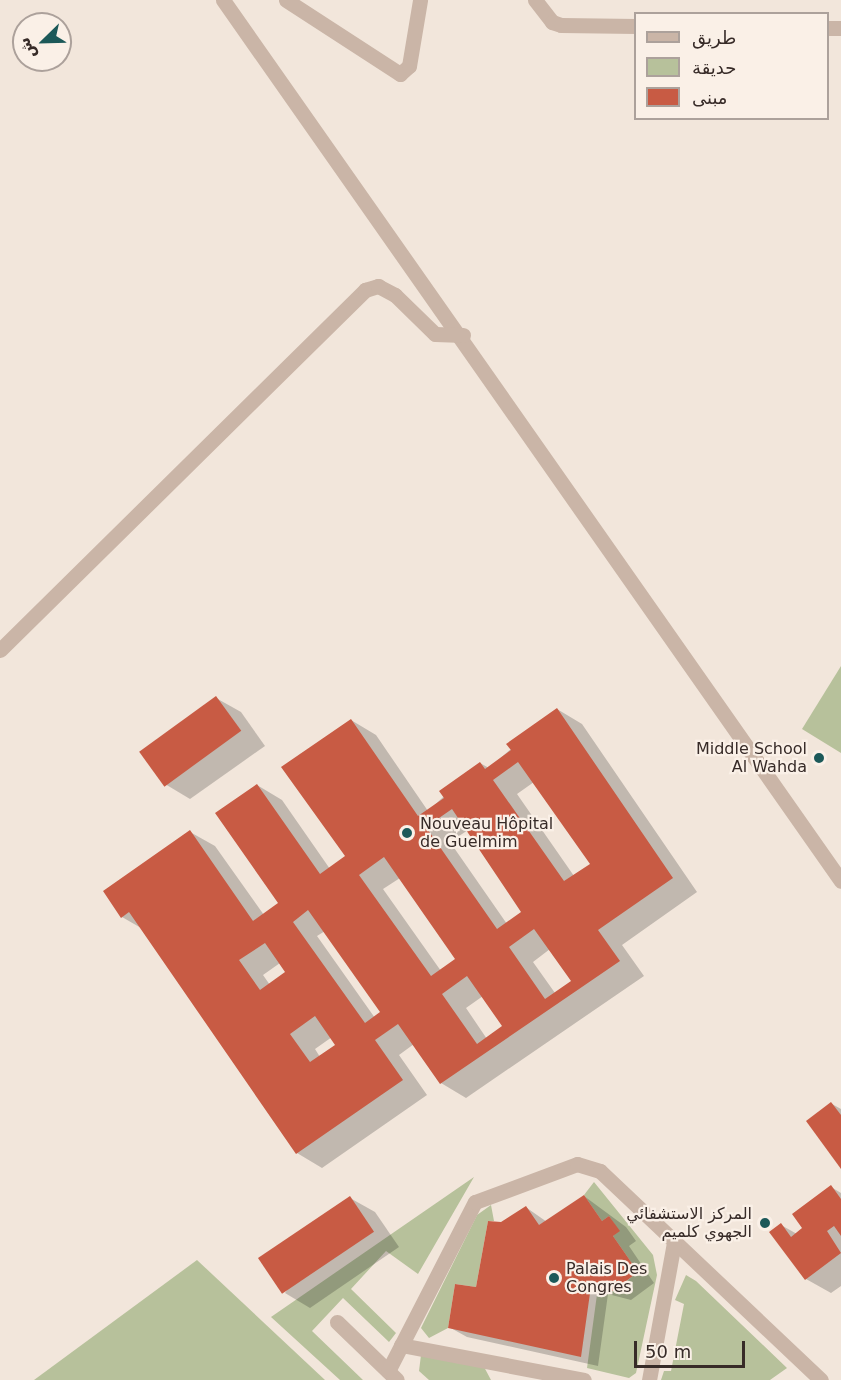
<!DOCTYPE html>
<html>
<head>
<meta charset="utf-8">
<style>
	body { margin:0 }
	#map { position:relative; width:841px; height:1380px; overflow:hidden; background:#f2e6db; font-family:"DejaVu Sans",Cairo,sans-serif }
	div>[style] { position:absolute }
	.green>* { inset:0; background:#b7c19b }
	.shadow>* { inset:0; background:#0003 }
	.building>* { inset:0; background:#c85b44; transform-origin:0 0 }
	.minor>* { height:15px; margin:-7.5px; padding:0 7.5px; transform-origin:7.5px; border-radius:7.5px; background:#cab5a7 }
	.dots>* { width:16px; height:16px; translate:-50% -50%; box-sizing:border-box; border:3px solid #faf0e7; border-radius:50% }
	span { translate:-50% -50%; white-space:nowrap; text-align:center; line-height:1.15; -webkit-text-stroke:4.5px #faf0e7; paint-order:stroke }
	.poi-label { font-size:16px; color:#372b28 }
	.right { translate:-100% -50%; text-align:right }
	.left { translate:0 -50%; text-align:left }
	.legend { position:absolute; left:634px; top:12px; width:195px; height:108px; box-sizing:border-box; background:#faf0e7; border:2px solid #aca19b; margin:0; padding:8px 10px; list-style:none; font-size:18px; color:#372b28 }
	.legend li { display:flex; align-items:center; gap:12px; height:30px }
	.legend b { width:30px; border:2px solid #aca19b }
	.north { position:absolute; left:12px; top:12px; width:60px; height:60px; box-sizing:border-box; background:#faf0e7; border:2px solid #aca19b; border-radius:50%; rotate:247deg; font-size:16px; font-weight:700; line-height:24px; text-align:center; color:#372b28 }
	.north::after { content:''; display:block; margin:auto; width:21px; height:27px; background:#1c5959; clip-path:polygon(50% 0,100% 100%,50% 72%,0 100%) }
	.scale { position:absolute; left:634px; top:1341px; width:111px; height:27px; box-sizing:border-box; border:3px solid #372b28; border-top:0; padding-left:8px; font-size:18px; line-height:21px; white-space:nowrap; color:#372b28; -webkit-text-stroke:4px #faf0e7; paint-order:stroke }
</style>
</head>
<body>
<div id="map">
	<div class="green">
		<i style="clip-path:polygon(841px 666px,841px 753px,802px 729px)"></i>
		<i style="clip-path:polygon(474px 1177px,418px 1274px,386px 1251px,351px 1289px,396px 1333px,389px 1342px,343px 1298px,312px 1331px,363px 1380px,340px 1380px,271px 1317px)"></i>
		<i style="clip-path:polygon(594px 1182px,653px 1255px,657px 1275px,636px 1373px,629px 1378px,587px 1368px,598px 1287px,614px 1291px,638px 1272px,613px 1236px,619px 1231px,609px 1216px,602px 1221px,584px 1195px)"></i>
		<i style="clip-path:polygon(491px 1205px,494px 1221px,488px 1221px,476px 1287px,455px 1284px,448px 1328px,429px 1338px,421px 1328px,477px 1215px)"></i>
		<i style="clip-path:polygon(197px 1260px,325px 1380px,34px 1380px)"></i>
		<i style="clip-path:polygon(686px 1275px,696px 1281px,787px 1368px,770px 1380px,661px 1380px,664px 1371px,671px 1371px,684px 1304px,675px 1300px)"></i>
		<i style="clip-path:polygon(421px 1355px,483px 1365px,491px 1380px,429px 1380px,419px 1371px)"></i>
	</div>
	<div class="shadow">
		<i style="clip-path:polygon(216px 698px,241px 712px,265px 746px,190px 799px,165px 784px)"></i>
		<i style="clip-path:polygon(evenodd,557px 709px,582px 724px,697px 892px,622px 945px,644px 976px,466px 1098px,441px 1083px,414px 1044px,399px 1055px,427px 1095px,322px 1168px,297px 1153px,141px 928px,122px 917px,190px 832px,215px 846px,264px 915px,281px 904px,257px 785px,282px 800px,330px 869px,347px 857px,351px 720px,376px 735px,428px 811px,480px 763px,489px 768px,557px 709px,534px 782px,592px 864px,574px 876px,517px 794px,534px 782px,557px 709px,468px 830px,523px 912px,507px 924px,450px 842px,468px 830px,557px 709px,400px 878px,457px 960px,441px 971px,383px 889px,400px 878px,557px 709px,325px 931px,382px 1013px,375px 1018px,317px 936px,325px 931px,557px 709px,550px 949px,573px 981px,555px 993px,533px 962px,550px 949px,557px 709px,280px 963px,287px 973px,270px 985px,263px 975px,280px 963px,557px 709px,483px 996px,505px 1027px,487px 1039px,466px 1008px,483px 996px,557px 709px,332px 1037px,337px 1045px,320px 1057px,315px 1049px,332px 1037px)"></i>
		<i style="clip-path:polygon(832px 1104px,841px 1109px,841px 1166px)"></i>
		<i style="clip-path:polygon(831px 1187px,841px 1193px,841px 1286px,831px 1293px,806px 1279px,781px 1225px,797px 1234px,804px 1229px)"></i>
		<i style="clip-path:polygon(584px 1196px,626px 1227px,636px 1241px,629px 1246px,654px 1283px,631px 1300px,608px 1294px,598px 1366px,467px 1337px,449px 1327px,478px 1289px,501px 1224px,527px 1208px,547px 1222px)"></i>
		<i style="clip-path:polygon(350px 1198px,375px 1212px,399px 1247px,310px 1308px,285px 1293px)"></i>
	</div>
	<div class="building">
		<i style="left:216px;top:696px;width:43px;height:95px;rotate:54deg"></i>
		<i style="clip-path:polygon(evenodd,557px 708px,673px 878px,598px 930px,620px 961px,440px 1084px,398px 1024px,375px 1040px,403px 1080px,296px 1154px,129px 912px,121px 918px,103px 891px,190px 830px,253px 921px,278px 903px,215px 813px,257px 784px,320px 874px,345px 856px,281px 767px,351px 719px,418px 816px,444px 798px,439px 791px,480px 762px,485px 769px,511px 750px,506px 744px,557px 708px,518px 762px,590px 864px,564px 881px,493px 780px,518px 762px,557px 708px,452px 809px,521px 912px,497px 929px,426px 827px,452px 809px,557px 708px,384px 857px,455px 959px,431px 976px,359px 875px,384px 857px,557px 708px,308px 910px,380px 1012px,365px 1023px,293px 922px,308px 910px,557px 708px,534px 929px,571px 981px,545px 999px,509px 947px,534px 929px,557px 708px,265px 943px,285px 972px,260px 990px,239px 960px,265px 943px,557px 708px,467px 976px,502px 1026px,477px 1044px,442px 994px,467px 976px,557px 708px,315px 1016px,335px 1045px,310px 1062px,290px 1034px,315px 1016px)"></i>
		<i style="clip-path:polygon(831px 1102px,841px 1115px,841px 1169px,806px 1121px)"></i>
		<i style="clip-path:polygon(831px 1185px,841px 1199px,841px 1236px,834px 1226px,827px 1231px,841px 1253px,805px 1280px,769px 1232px,781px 1223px,791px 1237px,802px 1228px,792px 1214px)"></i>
		<i style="clip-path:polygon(584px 1195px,602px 1221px,609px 1216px,620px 1231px,613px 1236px,638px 1272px,613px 1291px,591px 1286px,581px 1357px,448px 1328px,455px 1284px,476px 1287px,488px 1221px,501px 1222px,526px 1206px,539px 1225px)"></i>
		<i style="left:350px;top:1196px;width:43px;height:111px;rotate:56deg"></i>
	</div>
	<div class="minor">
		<i style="left:223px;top:0;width:1076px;rotate:54.95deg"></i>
		<i style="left:286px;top:0;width:136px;rotate:33deg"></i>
		<i style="left:400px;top:74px;width:12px;rotate:-42deg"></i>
		<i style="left:409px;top:66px;width:67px;rotate:-80.5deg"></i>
		<i style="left:535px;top:0;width:28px;rotate:52deg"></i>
		<i style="left:552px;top:22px;width:9px;rotate:18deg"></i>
		<i style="left:561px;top:25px;width:75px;rotate:0.8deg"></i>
		<i style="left:828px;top:28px;width:13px"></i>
		<i style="left:0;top:650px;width:513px;rotate:-44.6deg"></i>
		<i style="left:365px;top:290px;width:14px;rotate:-17deg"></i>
		<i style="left:378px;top:286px;width:19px;rotate:28deg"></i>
		<i style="left:395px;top:295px;width:56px;rotate:44.3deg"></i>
		<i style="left:435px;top:334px;width:28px;rotate:2deg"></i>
		<i style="left:337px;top:1322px;width:83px;rotate:44deg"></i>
		<i style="left:401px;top:1345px;width:186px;rotate:10.8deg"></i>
		<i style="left:388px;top:1371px;width:190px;rotate:-62.8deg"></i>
		<i style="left:475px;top:1202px;width:109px;rotate:-20.4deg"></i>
		<i style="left:577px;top:1164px;width:24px;rotate:17deg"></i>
		<i style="left:600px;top:1171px;width:304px;rotate:43.4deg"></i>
		<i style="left:649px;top:1380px;width:139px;rotate:-79.7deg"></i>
	</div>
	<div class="dots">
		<i style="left:819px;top:758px;background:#1c5959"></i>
		<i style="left:407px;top:833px;background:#1c5959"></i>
		<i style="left:765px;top:1223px;background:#1c5959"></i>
		<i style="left:554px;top:1278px;background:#1c5959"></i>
	</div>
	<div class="poi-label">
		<span class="right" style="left:807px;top:758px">Middle School<br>Al Wahda</span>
		<span class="left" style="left:420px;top:833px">Nouveau Hôpital<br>de Guelmim</span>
		<span class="right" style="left:752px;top:1223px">المركز الاستشفائي<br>الجهوي كلميم</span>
		<span class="left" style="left:566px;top:1278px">Palais Des<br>Congres</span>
	</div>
	<ul class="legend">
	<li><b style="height:8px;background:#cab5a7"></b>طريق</li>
	<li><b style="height:16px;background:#b7c19b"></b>حديقة</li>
	<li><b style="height:16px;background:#c85b44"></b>مبنى</li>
	</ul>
	<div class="north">ش</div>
	<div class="scale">50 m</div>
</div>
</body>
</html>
